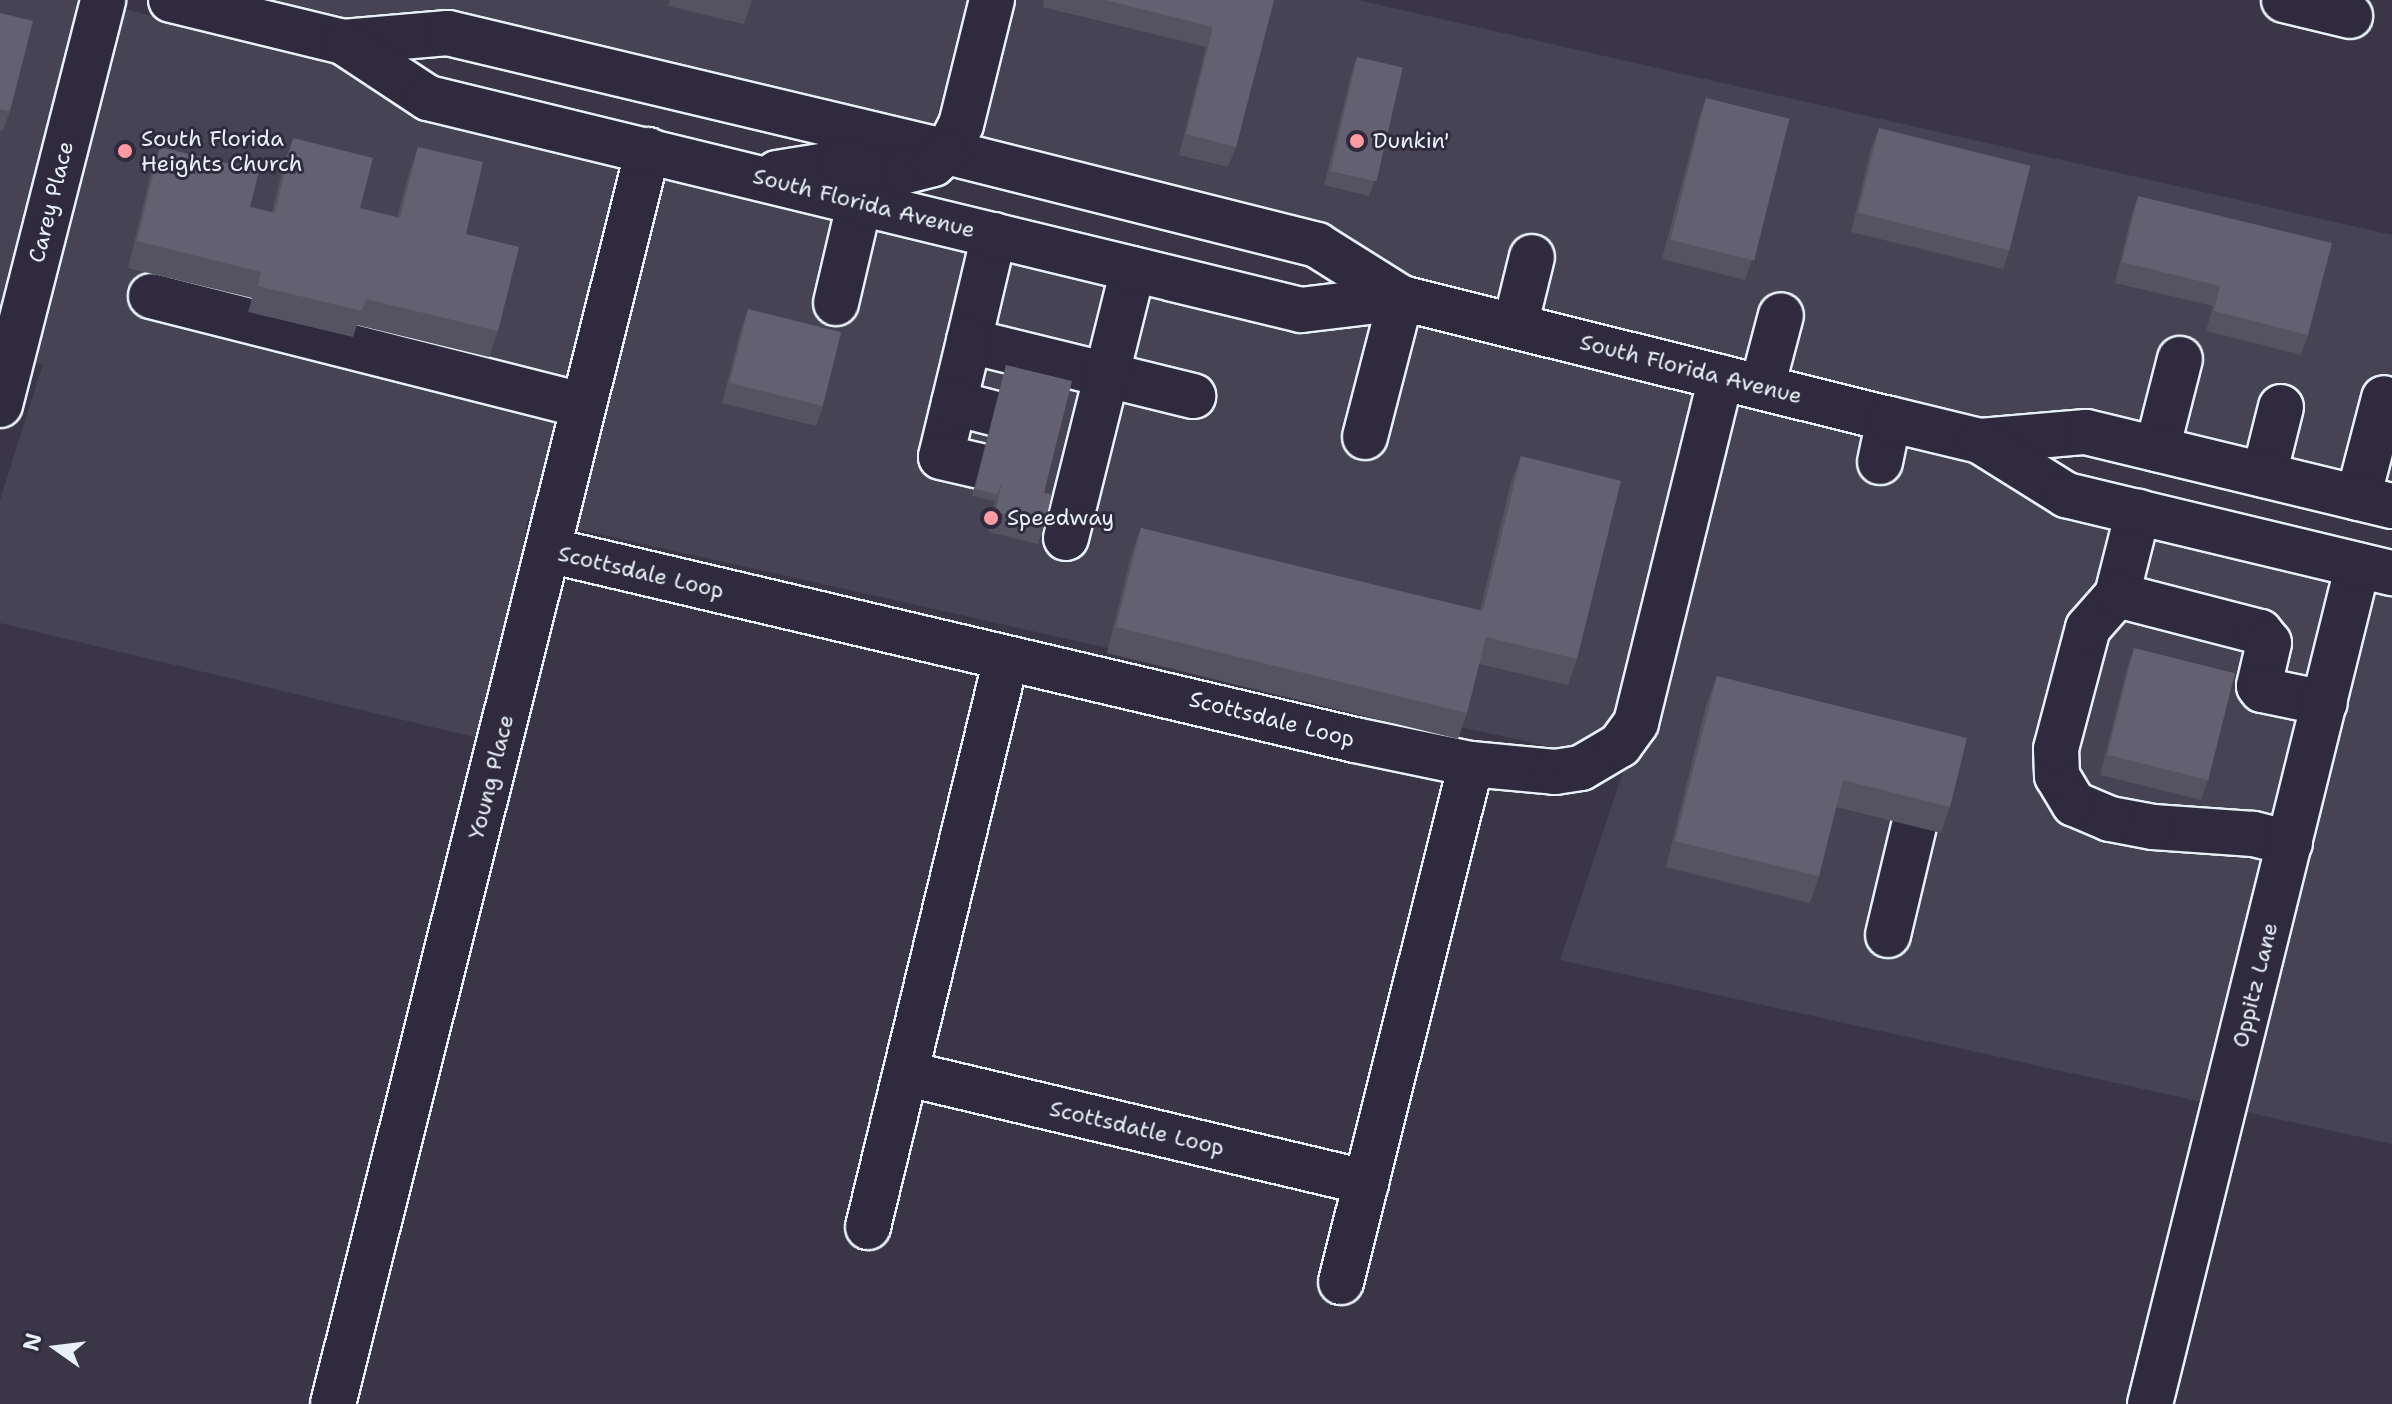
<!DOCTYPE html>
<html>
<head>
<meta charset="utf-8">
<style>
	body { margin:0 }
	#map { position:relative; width:2392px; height:1404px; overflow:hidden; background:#3a3648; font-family:"Shantell Sans",sans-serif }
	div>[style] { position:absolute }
	.built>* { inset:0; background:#464354 }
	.roads { filter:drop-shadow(2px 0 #e8f1f8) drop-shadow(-2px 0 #e8f1f8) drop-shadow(0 2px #e8f1f8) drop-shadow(0 -2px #e8f1f8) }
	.minor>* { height:44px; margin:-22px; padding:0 22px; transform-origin:22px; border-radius:22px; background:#2f2a3d }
	.major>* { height:44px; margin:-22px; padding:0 22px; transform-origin:22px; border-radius:22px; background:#2f2a3d }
	.wall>* { inset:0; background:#555361 }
	.building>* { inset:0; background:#636171; transform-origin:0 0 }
	.dots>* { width:22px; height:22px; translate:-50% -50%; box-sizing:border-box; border:4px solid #2f2a3d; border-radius:50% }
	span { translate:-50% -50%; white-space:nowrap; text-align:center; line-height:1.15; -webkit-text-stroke:6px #2f2a3d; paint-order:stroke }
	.poi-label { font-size:22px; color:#e8f1f8 }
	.left { translate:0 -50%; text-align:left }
	.street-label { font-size:22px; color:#e8f1f8 }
	.north { position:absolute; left:16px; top:1308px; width:80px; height:80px; -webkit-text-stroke:6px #2f2a3d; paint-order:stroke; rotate:284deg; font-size:22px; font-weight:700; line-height:32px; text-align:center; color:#e8f1f8 }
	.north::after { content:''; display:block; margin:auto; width:28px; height:36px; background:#e8f1f8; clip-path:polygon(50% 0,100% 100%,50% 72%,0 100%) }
</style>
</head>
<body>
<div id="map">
	<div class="built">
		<i style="clip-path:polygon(0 0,80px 0,0 315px)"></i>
		<i style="clip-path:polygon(255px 0,969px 0,934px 128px,468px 17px,466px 11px,448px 13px,431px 8px,429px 14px,349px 21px,337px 14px,333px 19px)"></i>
		<i style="clip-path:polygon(1015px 0,1358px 0,2392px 235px,2392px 486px,2106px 416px,2104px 410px,2070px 407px,2068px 413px,1985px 420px,1973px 413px,1970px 418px,1421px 282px,1419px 276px,1406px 277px,1342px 238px,1343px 232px,1325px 228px,1310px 218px,1306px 223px,978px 139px)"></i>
		<i style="clip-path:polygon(124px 9px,323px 58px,324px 64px,338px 62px,403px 106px,402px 112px,419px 116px,434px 126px,438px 121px,622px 164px,532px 520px,527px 519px,519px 573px,478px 738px,0 623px,0 500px,43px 364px,34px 363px)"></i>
		<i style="clip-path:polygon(665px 175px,737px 192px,739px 199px,755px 196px,1282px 325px,1284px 332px,1301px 330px,1318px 334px,1320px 328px,1397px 319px,1412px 321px,1695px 391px,1615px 715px,1603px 731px,1564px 750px,576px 529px)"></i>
		<i style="clip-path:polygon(1738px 402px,1960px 456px,1962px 463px,1975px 462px,2041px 504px,2040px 509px,2058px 514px,2072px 523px,2077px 518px,2331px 579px,2202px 1102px,1560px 960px,1625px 767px,1634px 761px,1658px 729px)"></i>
		<i style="clip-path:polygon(2375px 590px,2392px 594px,2392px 1144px,2246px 1112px)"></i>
	</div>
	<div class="roads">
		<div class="minor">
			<i style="left:2284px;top:0;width:68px;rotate:13.6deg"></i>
			<i style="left:947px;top:152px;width:30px;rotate:-63deg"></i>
			<i style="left:961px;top:125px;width:129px;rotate:-76.1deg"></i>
			<i style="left:994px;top:235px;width:109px;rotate:103.3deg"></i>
			<i style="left:969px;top:341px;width:231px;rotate:13.8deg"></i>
			<i style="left:151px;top:296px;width:446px;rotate:14.2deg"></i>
			<i style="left:836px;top:303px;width:105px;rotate:-76.8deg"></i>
			<i style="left:1515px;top:326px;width:71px;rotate:-76.2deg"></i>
			<i style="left:969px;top:341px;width:119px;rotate:103.6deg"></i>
			<i style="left:941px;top:457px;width:39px;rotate:13deg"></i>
			<i style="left:1762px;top:387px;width:74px;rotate:-75.2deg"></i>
			<i style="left:954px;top:403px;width:40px;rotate:14.4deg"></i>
			<i style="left:0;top:405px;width:418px;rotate:-75.7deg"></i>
			<i style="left:1365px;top:437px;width:144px;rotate:-75.5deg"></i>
			<i style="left:2157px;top:449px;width:93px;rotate:-75.7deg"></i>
			<i style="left:1880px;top:462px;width:44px;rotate:-78.2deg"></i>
			<i style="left:2264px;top:475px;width:70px;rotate:-76deg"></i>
			<i style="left:2358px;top:498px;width:103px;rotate:-75.4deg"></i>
			<i style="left:1066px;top:538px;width:277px;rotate:-76deg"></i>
			<i style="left:548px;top:550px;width:829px;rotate:13.25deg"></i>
			<i style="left:1355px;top:740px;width:118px;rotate:11.7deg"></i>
			<i style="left:1471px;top:764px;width:84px;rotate:5.4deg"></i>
			<i style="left:1555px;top:772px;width:26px;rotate:-9deg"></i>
			<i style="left:1581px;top:768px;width:45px;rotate:-30.5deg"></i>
			<i style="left:1620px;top:745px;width:27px;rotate:-54deg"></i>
			<i style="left:1636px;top:723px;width:356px;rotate:-76.2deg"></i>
			<i style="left:2117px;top:595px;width:86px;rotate:-75.8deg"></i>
			<i style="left:2290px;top:843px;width:38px;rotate:-166deg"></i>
			<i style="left:2253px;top:834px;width:100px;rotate:-176deg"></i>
			<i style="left:2153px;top:827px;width:44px;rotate:-169.5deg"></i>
			<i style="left:2110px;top:819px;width:39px;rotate:-157deg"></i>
			<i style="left:2074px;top:804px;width:33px;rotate:-121deg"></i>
			<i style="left:2057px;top:776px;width:27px;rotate:-92deg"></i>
			<i style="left:2056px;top:749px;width:125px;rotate:-75.2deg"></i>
			<i style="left:2088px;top:628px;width:44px;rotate:-48.7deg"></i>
			<i style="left:2117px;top:595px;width:148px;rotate:14.5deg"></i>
			<i style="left:2260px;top:632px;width:14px;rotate:51deg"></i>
			<i style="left:2269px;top:643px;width:44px;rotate:103.1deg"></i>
			<i style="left:2259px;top:686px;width:5px;rotate:53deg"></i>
			<i style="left:2262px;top:690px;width:64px;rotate:11.7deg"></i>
			<i style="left:1888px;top:935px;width:112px;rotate:-76.6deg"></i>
			<i style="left:908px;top:1074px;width:471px;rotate:13.3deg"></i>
			<i style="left:868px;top:1227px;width:585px;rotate:-76.34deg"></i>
			<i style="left:1341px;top:1282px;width:534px;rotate:-75.91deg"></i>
			<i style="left:333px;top:1404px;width:1293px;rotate:-75.9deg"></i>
			<i style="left:2150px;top:1404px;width:864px;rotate:-76.08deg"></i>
		</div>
		<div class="major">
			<i style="left:171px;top:0;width:177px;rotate:13.7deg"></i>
			<i style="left:343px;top:42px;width:105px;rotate:-4.9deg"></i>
			<i style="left:448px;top:33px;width:513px;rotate:13.41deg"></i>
			<i style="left:947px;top:152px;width:382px;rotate:14.1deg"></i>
			<i style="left:1317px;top:245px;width:99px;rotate:32.2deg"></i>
			<i style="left:1401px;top:298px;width:503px;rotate:13.93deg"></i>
			<i style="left:1889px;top:419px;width:94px;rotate:13.6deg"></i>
			<i style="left:1980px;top:441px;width:106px;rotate:-4.9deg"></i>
			<i style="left:2086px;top:432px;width:315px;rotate:13.6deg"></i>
			<i style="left:343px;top:42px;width:102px;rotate:33.4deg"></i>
			<i style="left:428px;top:98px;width:898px;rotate:13.65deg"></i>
			<i style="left:1301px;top:310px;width:101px;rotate:-6.8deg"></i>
			<i style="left:777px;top:173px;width:63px;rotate:-9.2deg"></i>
			<i style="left:839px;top:163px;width:64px;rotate:8.1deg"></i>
			<i style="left:902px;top:172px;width:32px;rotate:-14deg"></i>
			<i style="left:933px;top:164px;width:18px;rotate:-41deg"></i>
			<i style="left:1980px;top:441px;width:102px;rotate:32.1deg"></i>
			<i style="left:2066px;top:495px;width:335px;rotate:13.5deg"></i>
		</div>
	</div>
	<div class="wall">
		<i style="clip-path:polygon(670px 0,752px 0,744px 24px,668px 6px)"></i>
		<i style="clip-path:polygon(1044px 0,1274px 0,1236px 147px,1228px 167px,1179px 155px,1206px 47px,1043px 7px)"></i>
		<i style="clip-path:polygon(0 13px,10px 111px,3px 131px,0 131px)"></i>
		<i style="clip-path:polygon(1357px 57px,1374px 183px,1369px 196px,1324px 185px,1352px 71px)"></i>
		<i style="clip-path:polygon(1706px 98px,1752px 260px,1745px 280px,1662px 259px,1699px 118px)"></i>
		<i style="clip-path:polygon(1879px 128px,2010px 248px,2003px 269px,1851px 232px,1871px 148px)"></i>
		<i style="clip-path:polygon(293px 138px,360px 208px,397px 217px,409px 173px,418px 147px,466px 234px,498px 331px,489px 357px,357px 325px,353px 337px,248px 312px,252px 298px,128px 268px,151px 173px,160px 147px,250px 207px,272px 212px,284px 164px)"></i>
		<i style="clip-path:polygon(2138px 196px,2308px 335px,2301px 355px,2206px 331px,2213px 306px,2115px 283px,2131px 217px)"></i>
		<i style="clip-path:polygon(748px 309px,823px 406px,816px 426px,722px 403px,741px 329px)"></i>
		<i style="clip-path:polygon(1006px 365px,1044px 493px,1045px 524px,1038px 544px,988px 532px,995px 501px,972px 496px)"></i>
		<i style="clip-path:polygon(1521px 456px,1577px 659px,1568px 685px,1479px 664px,1467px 713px,1458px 739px,1107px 653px,1131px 555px,1141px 528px,1480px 611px,1511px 482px)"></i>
		<i style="clip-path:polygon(2134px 648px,2208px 780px,2201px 800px,2100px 775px,2127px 669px)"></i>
		<i style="clip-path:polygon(1717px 676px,1950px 807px,1941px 833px,1836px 807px,1819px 876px,1810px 903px,1666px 867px,1707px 702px)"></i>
	</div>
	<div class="building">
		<i style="clip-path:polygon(1105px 0,1274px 0,1236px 147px,1186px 134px,1213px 27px)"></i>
		<i style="clip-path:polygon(0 13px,33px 21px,10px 111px,0 109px)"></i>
		<i style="left:1357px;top:57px;width:47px;height:117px;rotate:13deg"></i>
		<i style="left:1706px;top:98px;width:86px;height:146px;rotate:14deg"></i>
		<i style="left:1879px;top:128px;width:156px;height:87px;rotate:14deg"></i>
		<i style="clip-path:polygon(293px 138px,373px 158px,360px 208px,400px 218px,418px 147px,483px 162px,466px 234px,519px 247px,498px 331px,366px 299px,362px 311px,258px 286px,261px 272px,137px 241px,160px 147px,259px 171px,250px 207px,275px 213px)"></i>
		<i style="clip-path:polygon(2138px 196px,2332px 243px,2308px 335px,2214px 311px,2220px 286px,2122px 262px)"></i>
		<i style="left:748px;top:309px;width:96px;height:76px;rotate:14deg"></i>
		<i style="clip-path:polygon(1006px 365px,1072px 381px,1044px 493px,1002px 483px,997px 494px,975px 489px)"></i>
		<i style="clip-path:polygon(1521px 456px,1621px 481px,1577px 659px,1486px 637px,1467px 713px,1116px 627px,1141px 528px,1483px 611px)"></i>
		<i style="left:1002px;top:483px;width:51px;height:30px;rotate:13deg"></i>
		<i style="left:2134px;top:648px;width:104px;height:110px;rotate:14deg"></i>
		<i style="clip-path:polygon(1717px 676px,1967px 738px,1950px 807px,1843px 780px,1819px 876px,1675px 841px)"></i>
	</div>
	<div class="dots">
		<i style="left:1357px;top:141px;background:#ff9aa2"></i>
		<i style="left:125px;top:151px;background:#ff9aa2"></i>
		<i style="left:991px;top:518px;background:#ff9aa2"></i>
	</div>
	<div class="poi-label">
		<span class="left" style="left:141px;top:151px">South Florida<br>Heights Church</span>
		<span class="left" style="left:1373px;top:141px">Dunkin'</span>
		<span class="left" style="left:1007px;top:518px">Speedway</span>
	</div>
	<div class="street-label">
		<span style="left:51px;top:202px;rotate:-76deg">Carey Place</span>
		<span style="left:864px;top:203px;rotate:14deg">South Florida Avenue</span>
		<span style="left:1691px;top:369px;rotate:14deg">South Florida Avenue</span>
		<span style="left:641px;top:572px;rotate:13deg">Scottsdale Loop</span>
		<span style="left:1272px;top:719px;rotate:14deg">Scottsdale Loop</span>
		<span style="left:491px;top:777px;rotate:-76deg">Young Place</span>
		<span style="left:2255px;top:985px;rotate:-76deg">Oppitz Lane</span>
		<span style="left:1137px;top:1128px;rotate:13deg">Scottsdatle Loop</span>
	</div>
	<div class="north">N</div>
</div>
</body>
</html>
